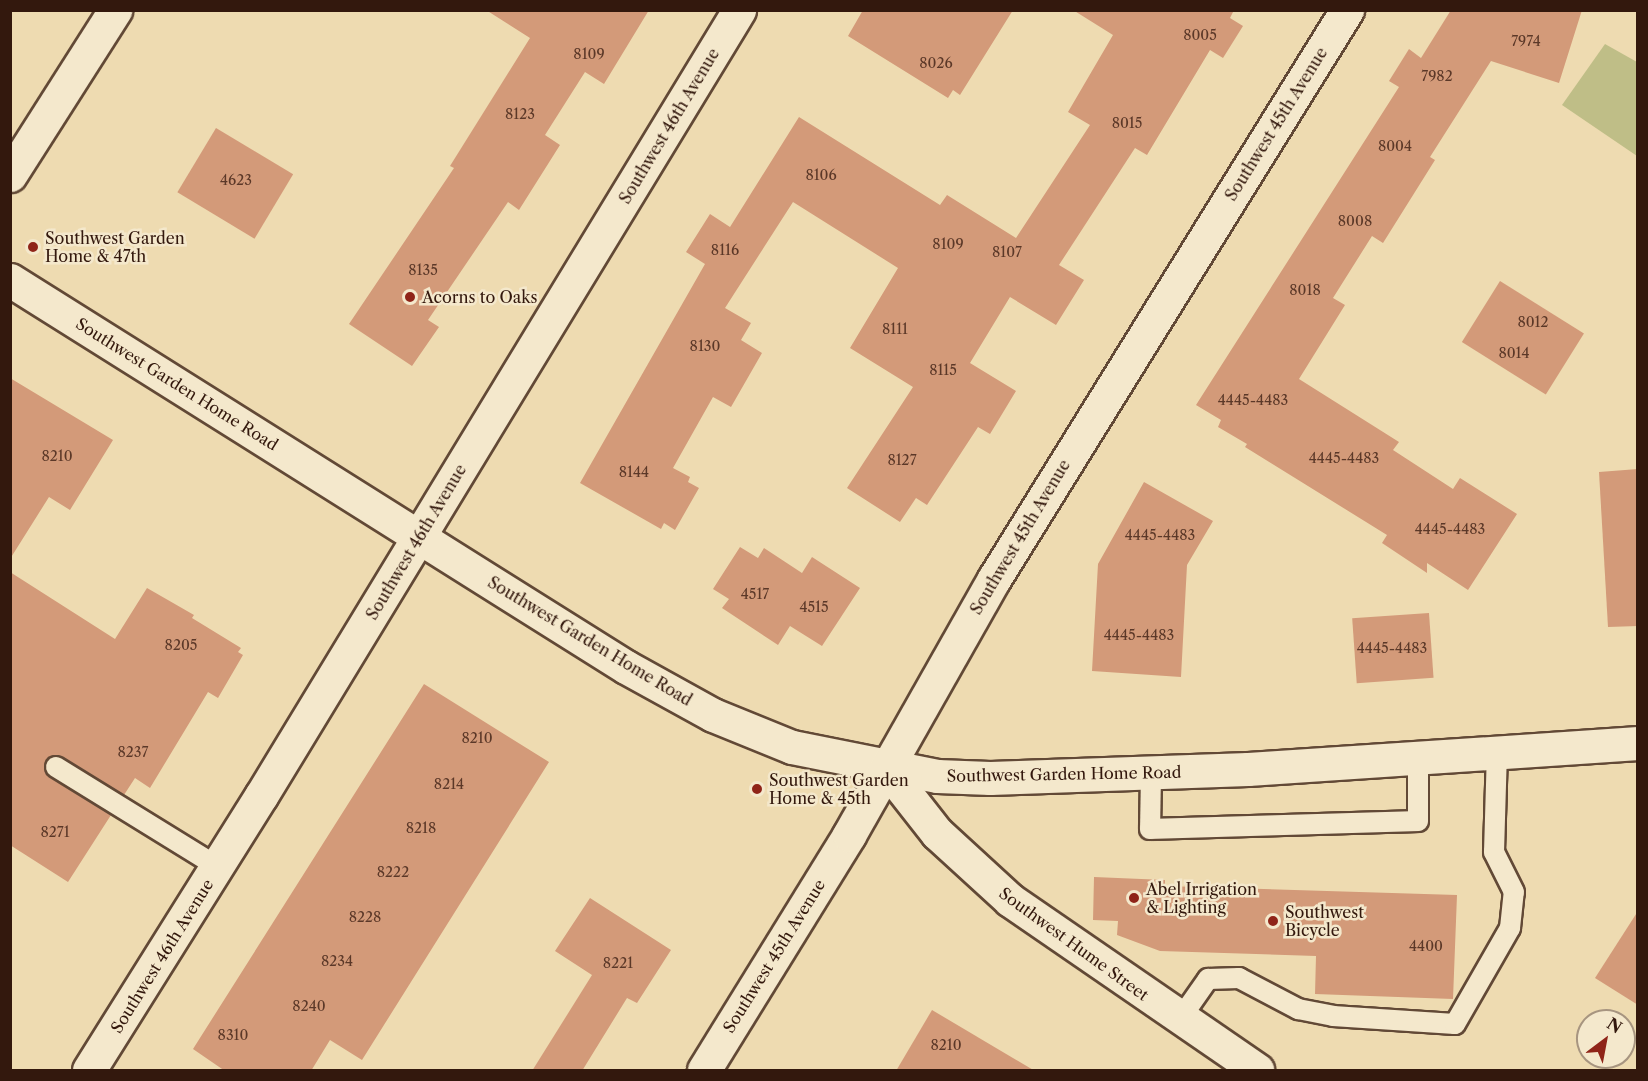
<!DOCTYPE html>
<html>
<head>
<meta charset="utf-8">
<style>
	body { margin:0 }
	#map { position:relative; width:1648px; height:1081px; overflow:hidden; background:#eedbb1; font-family:"Libre Caslon Text",serif }
	div>[style] { position:absolute }
	.green>* { inset:0; background:#bfbe87 }
	.building>* { inset:0; background:#d39a79; transform-origin:0 0 }
	.roads { filter:drop-shadow(2px 0 #624936) drop-shadow(-2px 0 #624936) drop-shadow(0 2px #624936) drop-shadow(0 -2px #624936) }
	.lane>* { height:20px; margin:-10px; padding:0 10px; transform-origin:10px; border-radius:10px; background:#f4e8cc }
	.street>* { height:33px; margin:-16.5px; padding:0 16.5px; transform-origin:16.5px; border-radius:16.5px; background:#f4e8cc }
	.secondary>* { height:33px; margin:-16.5px; padding:0 16.5px; transform-origin:16.5px; border-radius:16.5px; background:#f4e8cc }
	.dots>* { width:16px; height:16px; translate:-50% -50%; box-sizing:border-box; border:3px solid #f4e8cc; border-radius:50% }
	span { translate:-50% -50%; white-space:nowrap; text-align:center; line-height:1.15; -webkit-text-stroke:5px #f4e8cc; paint-order:stroke }
	.number-label { font-size:14px; color:#5b3828 }
	.number-label span { -webkit-text-stroke-width:0 }
	.street-label { font-size:16px; color:#33180d }
	.poi-label { font-size:16px; color:#33180d }
	.left { translate:0 -50%; text-align:left }
	.frame { position:absolute; inset:0; border:12px solid #33180d; pointer-events:none }
	.north { position:absolute; left:1576px; top:1009px; width:60px; height:60px; box-sizing:border-box; background:#f4e8cc; border:2px solid #a79580; border-radius:50%; rotate:32deg; font-size:16px; font-weight:700; line-height:24px; text-align:center; color:#33180d }
	.north::after { content:''; display:block; margin:auto; width:21px; height:27px; background:#8f2418; clip-path:polygon(50% 0,100% 100%,50% 72%,0 100%) }
</style>
</head>
<body>
<div id="map">
	<div class="green">
		<i style="clip-path:polygon(1605px 44px,1637px 62px,1637px 156px,1562px 105px)"></i>
	</div>
	<div class="building">
		<i style="clip-path:polygon(486px 10px,649px 10px,604px 84px,585px 72px,545px 135px,560px 145px,519px 210px,508px 202px,428px 320px,439px 327px,412px 366px,349px 324px,454px 168px,450px 166px,530px 38px)"></i>
		<i style="clip-path:polygon(863px 10px,1013px 10px,960px 95px,953px 90px,948px 98px,848px 36px)"></i>
		<i style="clip-path:polygon(1073px 10px,1234px 10px,1230px 18px,1243px 26px,1223px 58px,1210px 50px,1147px 155px,1135px 148px,1059px 265px,1084px 280px,1056px 325px,1010px 297px,970px 363px,1016px 391px,990px 434px,978px 427px,927px 505px,916px 498px,900px 522px,847px 488px,913px 387px,850px 348px,898px 268px,793px 202px,725px 308px,751px 323px,741px 340px,762px 353px,731px 407px,713px 397px,673px 468px,690px 477px,688px 482px,699px 488px,675px 530px,664px 523px,661px 529px,580px 483px,705px 264px,686px 252px,710px 214px,730px 227px,799px 117px,940px 205px,947px 195px,1016px 238px,1090px 125px,1068px 112px,1113px 35px)"></i>
		<i style="clip-path:polygon(1451px 10px,1582px 10px,1559px 83px,1491px 61px,1430px 157px,1435px 160px,1383px 243px,1372px 236px,1333px 298px,1345px 305px,1299px 379px,1399px 442px,1393px 450px,1453px 489px,1460px 478px,1517px 514px,1468px 590px,1427px 563px,1427px 573px,1382px 543px,1387px 535px,1245px 447px,1247px 444px,1218px 427px,1221px 420px,1196px 405px,1399px 87px,1389px 81px,1409px 49px,1421px 58px)"></i>
		<i style="left:216px;top:128px;width:90px;height:75px;rotate:31deg"></i>
		<i style="left:1500px;top:281px;width:99px;height:72px;rotate:32deg"></i>
		<i style="clip-path:polygon(10px 378px,113px 440px,70px 510px,49px 497px,10px 559px)"></i>
		<i style="clip-path:polygon(1638px 469px,1638px 626px,1608px 627px,1599px 472px)"></i>
		<i style="clip-path:polygon(1144px 482px,1213px 521px,1187px 565px,1181px 677px,1092px 671px,1098px 564px)"></i>
		<i style="clip-path:polygon(740px 547px,758px 558px,764px 548px,802px 573px,812px 557px,860px 588px,822px 646px,790px 626px,778px 645px,722px 608px,729px 599px,713px 589px)"></i>
		<i style="clip-path:polygon(10px 572px,115px 639px,147px 588px,194px 615px,192px 618px,241px 648px,238px 652px,243px 655px,218px 698px,208px 692px,150px 788px,135px 778px,124px 795px,62px 757px,56px 755px,46px 760px,44px 767px,49px 777px,111px 815px,68px 882px,10px 845px)"></i>
		<i style="left:1429px;top:613px;width:65px;height:77px;rotate:86deg"></i>
		<i style="clip-path:polygon(424px 684px,549px 762px,362px 1060px,330px 1040px,311px 1071px,225px 1071px,193px 1049px)"></i>
		<i style="clip-path:polygon(1094px 877px,1165px 880px,1165px 886px,1457px 895px,1453px 999px,1315px 994px,1316px 956px,1160px 951px,1117px 935px,1118px 921px,1093px 920px)"></i>
		<i style="clip-path:polygon(590px 898px,671px 950px,637px 1003px,627px 998px,582px 1071px,532px 1071px,592px 975px,555px 951px)"></i>
		<i style="clip-path:polygon(1638px 911px,1638px 1005px,1595px 978px)"></i>
		<i style="clip-path:polygon(932px 1010px,1035px 1071px,896px 1071px)"></i>
	</div>
	<div class="roads">
		<div class="lane">
			<i style="left:56px;top:767px;width:190px;rotate:31.7deg"></i>
			<i style="left:1151px;top:774px;width:55px;rotate:91deg"></i>
			<i style="left:1150px;top:829px;width:268px;rotate:-1.7deg"></i>
			<i style="left:1418px;top:821px;width:63px;rotate:-90deg"></i>
			<i style="left:1180px;top:1019px;width:49px;rotate:-55deg"></i>
			<i style="left:1208px;top:979px;width:31px;rotate:-2deg"></i>
			<i style="left:1239px;top:978px;width:67px;rotate:27.7deg"></i>
			<i style="left:1298px;top:1009px;width:36px;rotate:11deg"></i>
			<i style="left:1333px;top:1016px;width:122px;rotate:3.8deg"></i>
			<i style="left:1455px;top:1024px;width:111px;rotate:-60.2deg"></i>
			<i style="left:1510px;top:928px;width:36px;rotate:-84deg"></i>
			<i style="left:1514px;top:892px;width:45px;rotate:-116.6deg"></i>
			<i style="left:1494px;top:852px;width:100px;rotate:-88.3deg"></i>
		</div>
		<div class="street">
			<i style="left:10px;top:175px;width:196px;rotate:-57.5deg"></i>
			<i style="left:886px;top:768px;width:83px;rotate:51.9deg"></i>
			<i style="left:937px;top:833px;width:99px;rotate:42.5deg"></i>
			<i style="left:1010px;top:900px;width:300px;rotate:34.5deg"></i>
			<i style="left:89px;top:1070px;width:324px;rotate:-57.9deg"></i>
			<i style="left:261px;top:796px;width:920px;rotate:-58.69deg"></i>
		</div>
		<div class="secondary">
			<i style="left:10px;top:280px;width:727px;rotate:32.14deg"></i>
			<i style="left:626px;top:667px;width:99px;rotate:28.9deg"></i>
			<i style="left:713px;top:715px;width:85px;rotate:22.1deg"></i>
			<i style="left:792px;top:747px;width:148px;rotate:11.3deg"></i>
			<i style="left:937px;top:776px;width:53px;rotate:2.2deg"></i>
			<i style="left:990px;top:778px;width:258px;rotate:-2deg"></i>
			<i style="left:1248px;top:769px;width:391px;rotate:-3.8deg"></i>
			<i style="left:704px;top:1070px;width:276px;rotate:-58.3deg"></i>
			<i style="left:849px;top:835px;width:294px;rotate:-60.5deg"></i>
			<i style="left:994px;top:579px;width:670px;rotate:-58.19deg"></i>
		</div>
	</div>
	<div class="dots">
		<i style="left:33px;top:247px;background:#8f2418"></i>
		<i style="left:410px;top:297px;background:#8f2418"></i>
		<i style="left:757px;top:789px;background:#8f2418"></i>
		<i style="left:1134px;top:898px;background:#8f2418"></i>
		<i style="left:1273px;top:921px;background:#8f2418"></i>
	</div>
	<div class="number-label">
		<span style="left:1200px;top:35px">8005</span>
		<span style="left:1526px;top:41px">7974</span>
		<span style="left:589px;top:54px">8109</span>
		<span style="left:936px;top:63px">8026</span>
		<span style="left:1437px;top:76px">7982</span>
		<span style="left:520px;top:114px">8123</span>
		<span style="left:1127px;top:123px">8015</span>
		<span style="left:1395px;top:146px">8004</span>
		<span style="left:821px;top:175px">8106</span>
		<span style="left:236px;top:180px">4623</span>
		<span style="left:1355px;top:221px">8008</span>
		<span style="left:948px;top:244px">8109</span>
		<span style="left:725px;top:250px">8116</span>
		<span style="left:1007px;top:252px">8107</span>
		<span style="left:423px;top:270px">8135</span>
		<span style="left:1305px;top:290px">8018</span>
		<span style="left:1533px;top:322px">8012</span>
		<span style="left:895px;top:329px">8111</span>
		<span style="left:705px;top:346px">8130</span>
		<span style="left:1514px;top:353px">8014</span>
		<span style="left:943px;top:370px">8115</span>
		<span style="left:1253px;top:400px">4445-4483</span>
		<span style="left:57px;top:456px">8210</span>
		<span style="left:1344px;top:458px">4445-4483</span>
		<span style="left:902px;top:460px">8127</span>
		<span style="left:634px;top:472px">8144</span>
		<span style="left:1450px;top:529px">4445-4483</span>
		<span style="left:1160px;top:535px">4445-4483</span>
		<span style="left:755px;top:594px">4517</span>
		<span style="left:814px;top:607px">4515</span>
		<span style="left:1139px;top:635px">4445-4483</span>
		<span style="left:181px;top:645px">8205</span>
		<span style="left:1392px;top:648px">4445-4483</span>
		<span style="left:477px;top:738px">8210</span>
		<span style="left:133px;top:752px">8237</span>
		<span style="left:449px;top:784px">8214</span>
		<span style="left:421px;top:828px">8218</span>
		<span style="left:55px;top:832px">8271</span>
		<span style="left:393px;top:872px">8222</span>
		<span style="left:365px;top:917px">8228</span>
		<span style="left:1426px;top:946px">4400</span>
		<span style="left:337px;top:961px">8234</span>
		<span style="left:618px;top:963px">8221</span>
		<span style="left:309px;top:1006px">8240</span>
		<span style="left:233px;top:1035px">8310</span>
		<span style="left:946px;top:1045px">8210</span>
	</div>
	<div class="street-label">
		<span style="left:1276px;top:124px;rotate:-58deg">Southwest 45th Avenue</span>
		<span style="left:669px;top:126px;rotate:-59deg">Southwest 46th Avenue</span>
		<span style="left:177px;top:384px;rotate:32deg">Southwest Garden Home Road</span>
		<span style="left:1020px;top:537px;rotate:-59deg">Southwest 45th Avenue</span>
		<span style="left:416px;top:542px;rotate:-59deg">Southwest 46th Avenue</span>
		<span style="left:590px;top:641px;rotate:31deg">Southwest Garden Home Road</span>
		<span style="left:1064px;top:774px;rotate:-1deg">Southwest Garden Home Road</span>
		<span style="left:1074px;top:944px;rotate:36deg">Southwest Hume Street</span>
		<span style="left:162px;top:956px;rotate:-58deg">Southwest 46th Avenue</span>
		<span style="left:774px;top:956px;rotate:-58deg">Southwest 45th Avenue</span>
	</div>
	<div class="poi-label">
		<span class="left" style="left:45px;top:247px">Southwest Garden<br>Home &amp; 47th</span>
		<span class="left" style="left:422px;top:297px">Acorns to Oaks</span>
		<span class="left" style="left:769px;top:789px">Southwest Garden<br>Home &amp; 45th</span>
		<span class="left" style="left:1146px;top:898px">Abel Irrigation<br>&amp; Lighting</span>
		<span class="left" style="left:1285px;top:921px">Southwest<br>Bicycle</span>
	</div>
	<div class="frame"></div>
	<div class="north">N</div>
</div>
</body>
</html>
